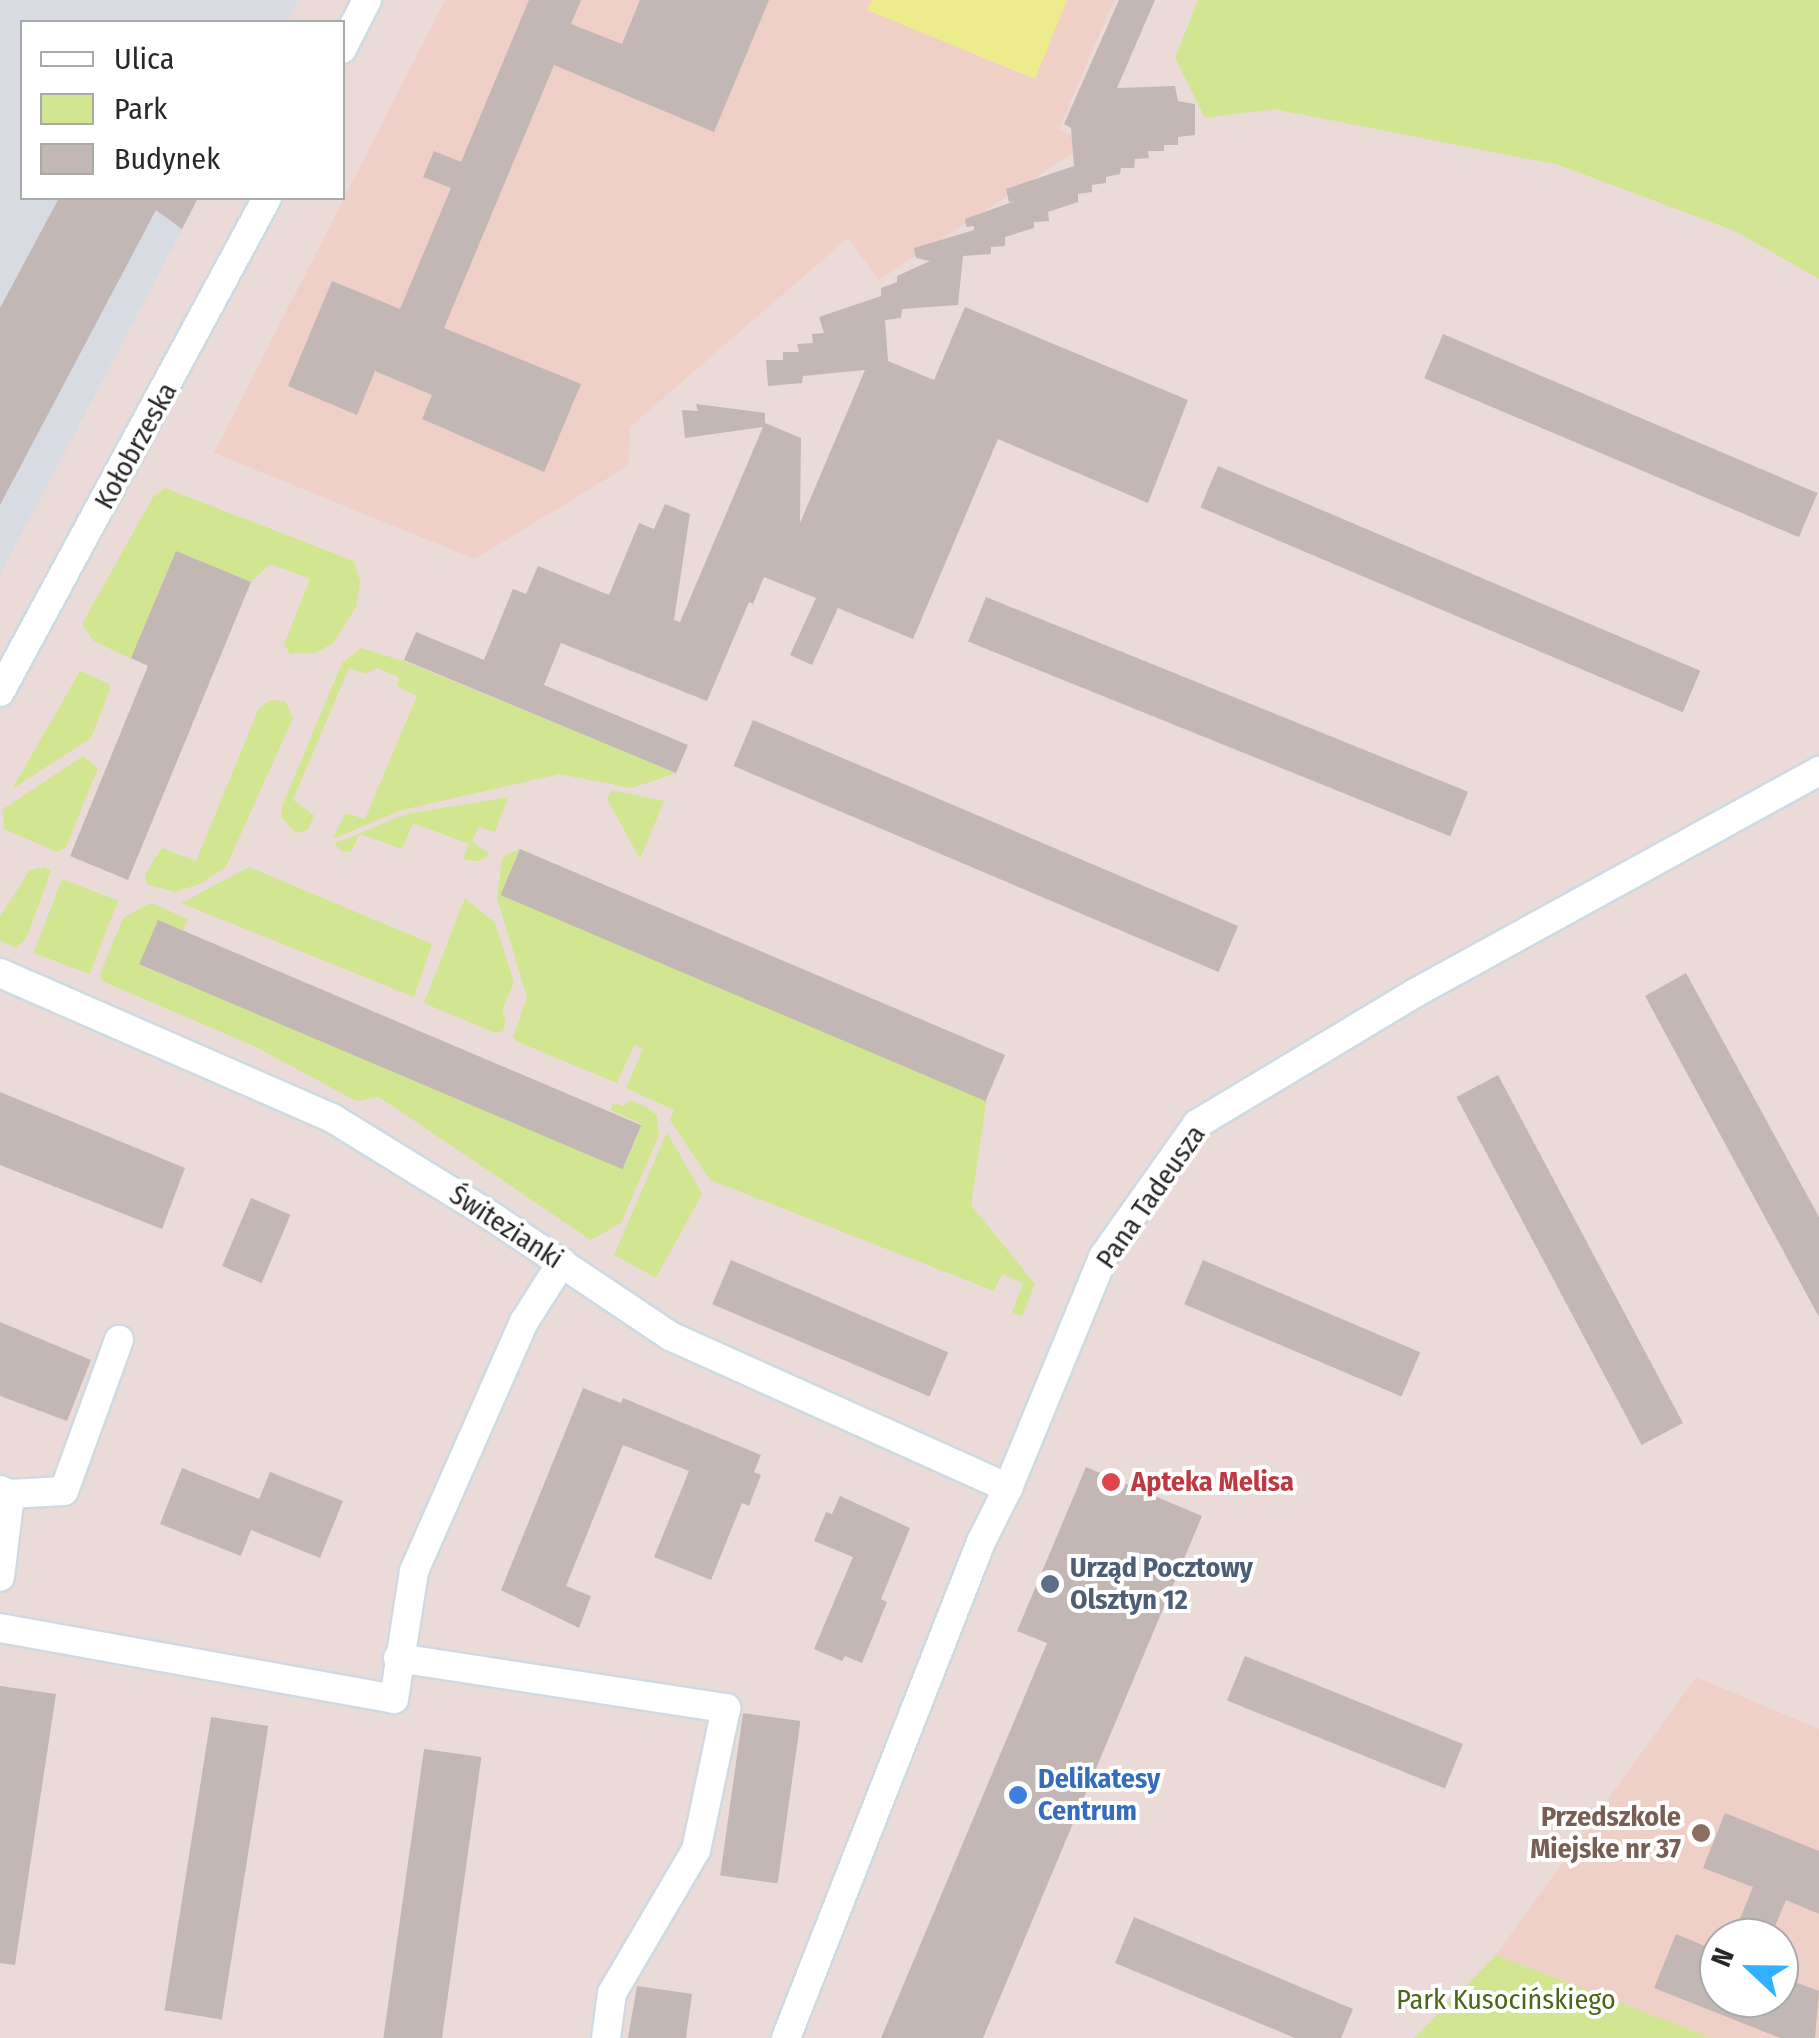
<!DOCTYPE html>
<html>
<head>
<meta charset="utf-8">
<style>
	body { margin:0 }
	#map { position:relative; width:1819px; height:2038px; overflow:hidden; background:#ebdbd8; font-family:"Fira Sans Condensed",sans-serif }
	div>[style] { position:absolute }
	.industrial>* { inset:0; background:#d9dbe3 }
	.education>* { inset:0; background:#eed0c6 }
	.green>* { inset:0; background:#d2e591; transform-origin:0 0 }
	.pitch>* { inset:0; background:#edec8c }
	.building>* { inset:0; background:#c2b7b4; transform-origin:0 0 }
	.roads { filter:drop-shadow(2px 0 #cddae2) drop-shadow(-2px 0 #cddae2) drop-shadow(0 2px #cddae2) drop-shadow(0 -2px #cddae2) }
	.minor>* { height:28px; margin:-14px; padding:0 14px; transform-origin:14px; border-radius:14px; background:#fff }
	.dots>* { width:28px; height:28px; translate:-50% -50%; box-sizing:border-box; border:5px solid #fff; border-radius:50% }
	span { translate:-50% -50%; white-space:nowrap; text-align:center; line-height:1.15; -webkit-text-stroke:8px #fff; paint-order:stroke }
	.street-label { font-size:28px; color:#282828 }
	.health-label { font-size:28px; color:#be3a42; font-weight:700 }
	.left { translate:0 -50%; text-align:left }
	.service-label { font-size:28px; color:#4e5e75; font-weight:700 }
	.shop-label { font-size:28px; color:#366cbe; font-weight:700 }
	.education-label { font-size:28px; color:#785e54; font-weight:700 }
	.right { translate:-100% -50%; text-align:right }
	.park-label { font-size:28px; color:#4a6616 }
	.legend { position:absolute; left:20px; top:20px; width:325px; height:180px; box-sizing:border-box; background:#fff; border:2px solid #a9a9a9; margin:0; padding:12px 18px; list-style:none; font-size:30px; color:#282828 }
	.legend li { display:flex; align-items:center; gap:20px; height:50px }
	.legend b { width:50px; border:2px solid #a9a9a9 }
	.north { position:absolute; left:1699px; top:1918px; width:100px; height:100px; box-sizing:border-box; background:#fff; border:2px solid #a9a9a9; border-radius:50%; rotate:292deg; font-size:28px; font-weight:700; line-height:40px; text-align:center; color:#282828 }
	.north::after { content:''; display:block; margin:auto; width:35px; height:45px; background:#31b1ff; clip-path:polygon(50% 0,100% 100%,50% 72%,0 100%) }
</style>
</head>
<body>
<div id="map">
	<div class="industrial">
		<i style="clip-path:polygon(0 0,298px 0,288px 22px,22px 22px,22px 198px,199px 198px,0 575px)"></i>
	</div>
	<div class="education">
		<i style="clip-path:polygon(445px 0,1114px 0,1059px 129px,1088px 143px,879px 280px,848px 238px,630px 427px,629px 465px,475px 559px,214px 453px)"></i>
		<i style="clip-path:polygon(evenodd,1696px 1677px,1819px 1729px,1819px 2038px,1712px 2038px,1496px 1955px,1696px 1677px,1719px 1938px,1779px 1938px,1779px 1998px,1719px 1998px,1719px 1938px)"></i>
	</div>
	<div class="green">
		<i style="clip-path:polygon(1198px 0,1819px 0,1819px 279px,1735px 231px,1559px 165px,1274px 109px,1205px 118px,1175px 58px)"></i>
		<i style="clip-path:polygon(165px 488px,354px 561px,360px 582px,356px 607px,333px 643px,316px 653px,290px 654px,284px 644px,310px 579px,270px 564px,251px 582px,176px 551px,131px 659px,94px 641px,82px 624px,153px 497px)"></i>
		<i style="clip-path:polygon(361px 648px,404px 661px,677px 773px,632px 788px,559px 774px,402px 810px,333px 839px,345px 813px,365px 819px,417px 696px,397px 686px,399px 677px,377px 668px,366px 674px,349px 668px,293px 800px,314px 815px,308px 830px,296px 833px,282px 818px,282px 806px,342px 663px)"></i>
		<i style="clip-path:polygon(80px 671px,109px 684px,110px 689px,91px 738px,12px 789px)"></i>
		<i style="clip-path:polygon(270px 700px,285px 701px,293px 718px,226px 867px,200px 884px,175px 892px,146px 884px,145px 874px,162px 848px,196px 861px,259px 708px)"></i>
		<i style="clip-path:polygon(83px 756px,98px 768px,66px 847px,57px 852px,4px 829px,3px 809px)"></i>
		<i style="clip-path:polygon(611px 790px,664px 801px,640px 859px,607px 799px)"></i>
		<i style="clip-path:polygon(508px 797px,495px 832px,478px 827px,472px 842px,490px 854px,479px 861px,463px 860px,469px 844px,413px 823px,402px 849px,360px 834px,351px 851px,343px 852px,334px 844px,406px 814px)"></i>
		<i style="clip-path:polygon(520px 848px,501px 895px,987px 1097px,971px 1205px,1035px 1284px,1022px 1317px,1012px 1312px,1023px 1283px,1002px 1274px,994px 1291px,710px 1180px,670px 1120px,674px 1110px,626px 1088px,643px 1048px,634px 1045px,617px 1083px,518px 1042px,513px 1037px,527px 997px,497px 898px,502px 858px)"></i>
		<i style="clip-path:polygon(44px 867px,51px 871px,26px 939px,16px 948px,0 940px,0 916px,30px 870px)"></i>
		<i style="clip-path:polygon(249px 867px,432px 944px,414px 997px,181px 903px)"></i>
		<i style="left:62px;top:879px;width:60px;height:79px;rotate:21deg"></i>
		<i style="clip-path:polygon(465px 898px,495px 923px,514px 982px,502px 1011px,506px 1021px,503px 1031px,495px 1033px,424px 1003px)"></i>
		<i style="clip-path:polygon(151px 903px,188px 919px,183px 931px,158px 921px,140px 965px,624px 1167px,642px 1124px,610px 1110px,613px 1103px,623px 1106px,630px 1100px,648px 1108px,657px 1115px,659px 1135px,621px 1223px,591px 1240px,379px 1097px,356px 1101px,256px 1047px,102px 981px,100px 974px,123px 918px)"></i>
		<i style="clip-path:polygon(667px 1132px,702px 1194px,656px 1278px,614px 1255px)"></i>
		<i style="clip-path:polygon(1496px 1955px,1712px 2038px,1414px 2038px)"></i>
	</div>
	<div class="pitch">
		<i style="clip-path:polygon(872px 0,1067px 0,1035px 79px,867px 10px)"></i>
	</div>
	<div class="building">
		<i style="clip-path:polygon(529px 0,581px 0,571px 24px,622px 44px,640px 0,769px 0,714px 132px,554px 65px,444px 328px,581px 384px,544px 472px,422px 419px,432px 395px,375px 371px,357px 415px,288px 386px,332px 281px,400px 309px,451px 188px,423px 177px,434px 151px,461px 162px)"></i>
		<i style="clip-path:polygon(1119px 0,1155px 0,1117px 88px,1175px 86px,1178px 101px,1195px 104px,1195px 135px,1178px 137px,1178px 145px,1164px 145px,1164px 151px,1148px 151px,1149px 158px,1135px 159px,1134px 168px,1121px 168px,1120px 174px,1106px 177px,1106px 183px,1092px 185px,1092px 192px,1078px 194px,1078px 202px,1048px 212px,1049px 221px,1034px 222px,1034px 228px,1005px 237px,1005px 246px,991px 247px,991px 254px,963px 256px,958px 305px,902px 309px,901px 318px,885px 320px,888px 361px,934px 380px,965px 307px,1188px 400px,1148px 503px,998px 439px,913px 639px,838px 608px,812px 665px,790px 655px,816px 598px,764px 577px,753px 604px,749px 602px,707px 701px,561px 643px,544px 685px,688px 745px,676px 773px,404px 660px,416px 632px,484px 660px,513px 589px,526px 594px,538px 566px,609px 595px,639px 523px,654px 529px,665px 504px,690px 514px,674px 620px,680px 622px,763px 427px,685px 438px,682px 410px,698px 411px,696px 404px,765px 413px,765px 423px,801px 438px,800px 523px,865px 370px,803px 376px,802px 383px,768px 386px,766px 360px,783px 360px,783px 352px,799px 352px,797px 344px,813px 343px,812px 334px,824px 333px,819px 317px,881px 296px,881px 288px,897px 282px,897px 276px,930px 261px,916px 258px,914px 248px,974px 230px,974px 226px,966px 227px,965px 219px,1015px 201px,1009px 202px,1006px 189px,1074px 166px,1071px 128px,1064px 124px)"></i>
		<i style="clip-path:polygon(59px 198px,198px 198px,182px 229px,156px 210px,0 505px,0 308px)"></i>
		<i style="left:1443px;top:334px;width:407px;height:48px;rotate:23deg"></i>
		<i style="left:1218px;top:466px;width:524px;height:45px;rotate:23deg"></i>
		<i style="clip-path:polygon(176px 551px,251px 582px,128px 880px,70px 856px,148px 666px,131px 658px)"></i>
		<i style="left:986px;top:597px;width:520px;height:48px;rotate:22deg"></i>
		<i style="left:753px;top:720px;width:527px;height:50px;rotate:23deg"></i>
		<i style="left:520px;top:849px;width:527px;height:50px;rotate:23deg"></i>
		<i style="left:158px;top:920px;width:525px;height:48px;rotate:23deg"></i>
		<i style="clip-path:polygon(1686px 973px,1819px 1217px,1819px 1317px,1645px 996px)"></i>
		<i style="left:1498px;top:1075px;width:394px;height:47px;rotate:62deg"></i>
		<i style="clip-path:polygon(0 1092px,185px 1168px,162px 1229px,0 1165px)"></i>
		<i style="left:251px;top:1198px;width:43px;height:74px;rotate:23deg"></i>
		<i style="left:731px;top:1260px;width:236px;height:48px;rotate:23deg"></i>
		<i style="left:1203px;top:1260px;width:236px;height:48px;rotate:23deg"></i>
		<i style="clip-path:polygon(0 1322px,91px 1360px,67px 1421px,0 1396px)"></i>
		<i style="clip-path:polygon(583px 1388px,621px 1403px,623px 1398px,761px 1455px,754px 1472px,761px 1475px,749px 1506px,742px 1503px,711px 1580px,654px 1557px,689px 1471px,623px 1445px,566px 1586px,591px 1596px,579px 1628px,501px 1590px)"></i>
		<i style="clip-path:polygon(1086px 1467px,1202px 1516px,983px 2038px,881px 2038px,1047px 1643px,1017px 1631px)"></i>
		<i style="clip-path:polygon(182px 1468px,259px 1499px,270px 1472px,343px 1501px,320px 1558px,251px 1530px,241px 1556px,160px 1524px)"></i>
		<i style="clip-path:polygon(840px 1496px,910px 1528px,881px 1599px,887px 1602px,862px 1663px,845px 1656px,842px 1661px,814px 1649px,853px 1557px,814px 1541px,826px 1512px,832px 1514px)"></i>
		<i style="left:1245px;top:1656px;width:235px;height:48px;rotate:22deg"></i>
		<i style="clip-path:polygon(0 1686px,56px 1694px,15px 1965px,0 1963px)"></i>
		<i style="left:743px;top:1713px;width:58px;height:164px;rotate:8deg"></i>
		<i style="left:211px;top:1717px;width:58px;height:297px;rotate:9deg"></i>
		<i style="left:424px;top:1749px;width:58px;height:292px;rotate:8deg"></i>
		<i style="clip-path:polygon(1725px 1813px,1819px 1851px,1819px 1914px,1786px 1900px,1770px 1938px,1732px 1938px,1753px 1887px,1703px 1868px)"></i>
		<i style="clip-path:polygon(1134px 1917px,1353px 2009px,1341px 2038px,1295px 2038px,1115px 1963px)"></i>
		<i style="clip-path:polygon(1676px 1934px,1719px 1952px,1719px 1998px,1779px 1998px,1779px 1976px,1819px 1991px,1815px 2038px,1780px 2038px,1654px 1988px)"></i>
		<i style="clip-path:polygon(637px 1986px,692px 1994px,686px 2038px,628px 2038px)"></i>
	</div>
	<div class="roads">
		<div class="minor">
			<i style="left:342px;top:49px;width:55px;rotate:-63deg"></i>
			<i style="left:0;top:692px;width:562px;rotate:-61.61deg"></i>
			<i style="left:0;top:973px;width:362px;rotate:23.6deg"></i>
			<i style="left:332px;top:1118px;width:180px;rotate:31.6deg"></i>
			<i style="left:485px;top:1212px;width:223px;rotate:33.8deg"></i>
			<i style="left:670px;top:1336px;width:371px;rotate:24.2deg"></i>
			<i style="left:0;top:1490px;width:11px;rotate:22deg"></i>
			<i style="left:10px;top:1494px;width:54px;rotate:-3.2deg"></i>
			<i style="left:64px;top:1491px;width:161px;rotate:-70deg"></i>
			<i style="left:0;top:1577px;width:84px;rotate:-83.1deg"></i>
			<i style="left:0;top:1628px;width:400px;rotate:10.2deg"></i>
			<i style="left:394px;top:1699px;width:130px;rotate:-81.1deg"></i>
			<i style="left:414px;top:1571px;width:272px;rotate:-66.2deg"></i>
			<i style="left:524px;top:1322px;width:71px;rotate:-57.7deg"></i>
			<i style="left:398px;top:1658px;width:332px;rotate:8.7deg"></i>
			<i style="left:726px;top:1708px;width:145px;rotate:101.9deg"></i>
			<i style="left:696px;top:1850px;width:166px;rotate:120.4deg"></i>
			<i style="left:612px;top:1993px;width:45px;rotate:97.6deg"></i>
			<i style="left:786px;top:2038px;width:533px;rotate:-68.54deg"></i>
			<i style="left:981px;top:1542px;width:60px;rotate:-63.4deg"></i>
			<i style="left:1008px;top:1488px;width:250px;rotate:-67.6deg"></i>
			<i style="left:1103px;top:1257px;width:163px;rotate:-54.7deg"></i>
			<i style="left:1197px;top:1124px;width:254px;rotate:-31deg"></i>
			<i style="left:1415px;top:993px;width:461px;rotate:-28.8deg"></i>
		</div>
	</div>
	<div class="dots">
		<i style="left:1111px;top:1482px;background:#e0444e"></i>
		<i style="left:1050px;top:1584px;background:#5c6f8a"></i>
		<i style="left:1018px;top:1795px;background:#3f7fe0"></i>
		<i style="left:1701px;top:1833px;background:#8d6e63"></i>
	</div>
	<div class="street-label">
		<span style="left:136px;top:446px;rotate:-61deg">Kołobrzeska</span>
		<span style="left:1151px;top:1197px;rotate:-55deg">Pana Tadeusza</span>
		<span style="left:506px;top:1227px;rotate:33deg">Świtezianki</span>
	</div>
	<div class="health-label">
		<span class="left" style="left:1131px;top:1482px">Apteka Melisa</span>
	</div>
	<div class="service-label">
		<span class="left" style="left:1070px;top:1584px">Urząd Pocztowy<br>Olsztyn 12</span>
	</div>
	<div class="shop-label">
		<span class="left" style="left:1038px;top:1795px">Delikatesy<br>Centrum</span>
	</div>
	<div class="education-label">
		<span class="right" style="left:1681px;top:1833px">Przedszkole<br>Miejske nr 37</span>
	</div>
	<div class="park-label">
		<span style="left:1506px;top:2000px">Park Kusocińskiego</span>
	</div>
	<ul class="legend">
	<li><b style="height:12px;background:#fff"></b>Ulica</li>
	<li><b style="height:28px;background:#d2e591"></b>Park</li>
	<li><b style="height:28px;background:#c2b7b4"></b>Budynek</li>
	</ul>
	<div class="north">N</div>
</div>
</body>
</html>
